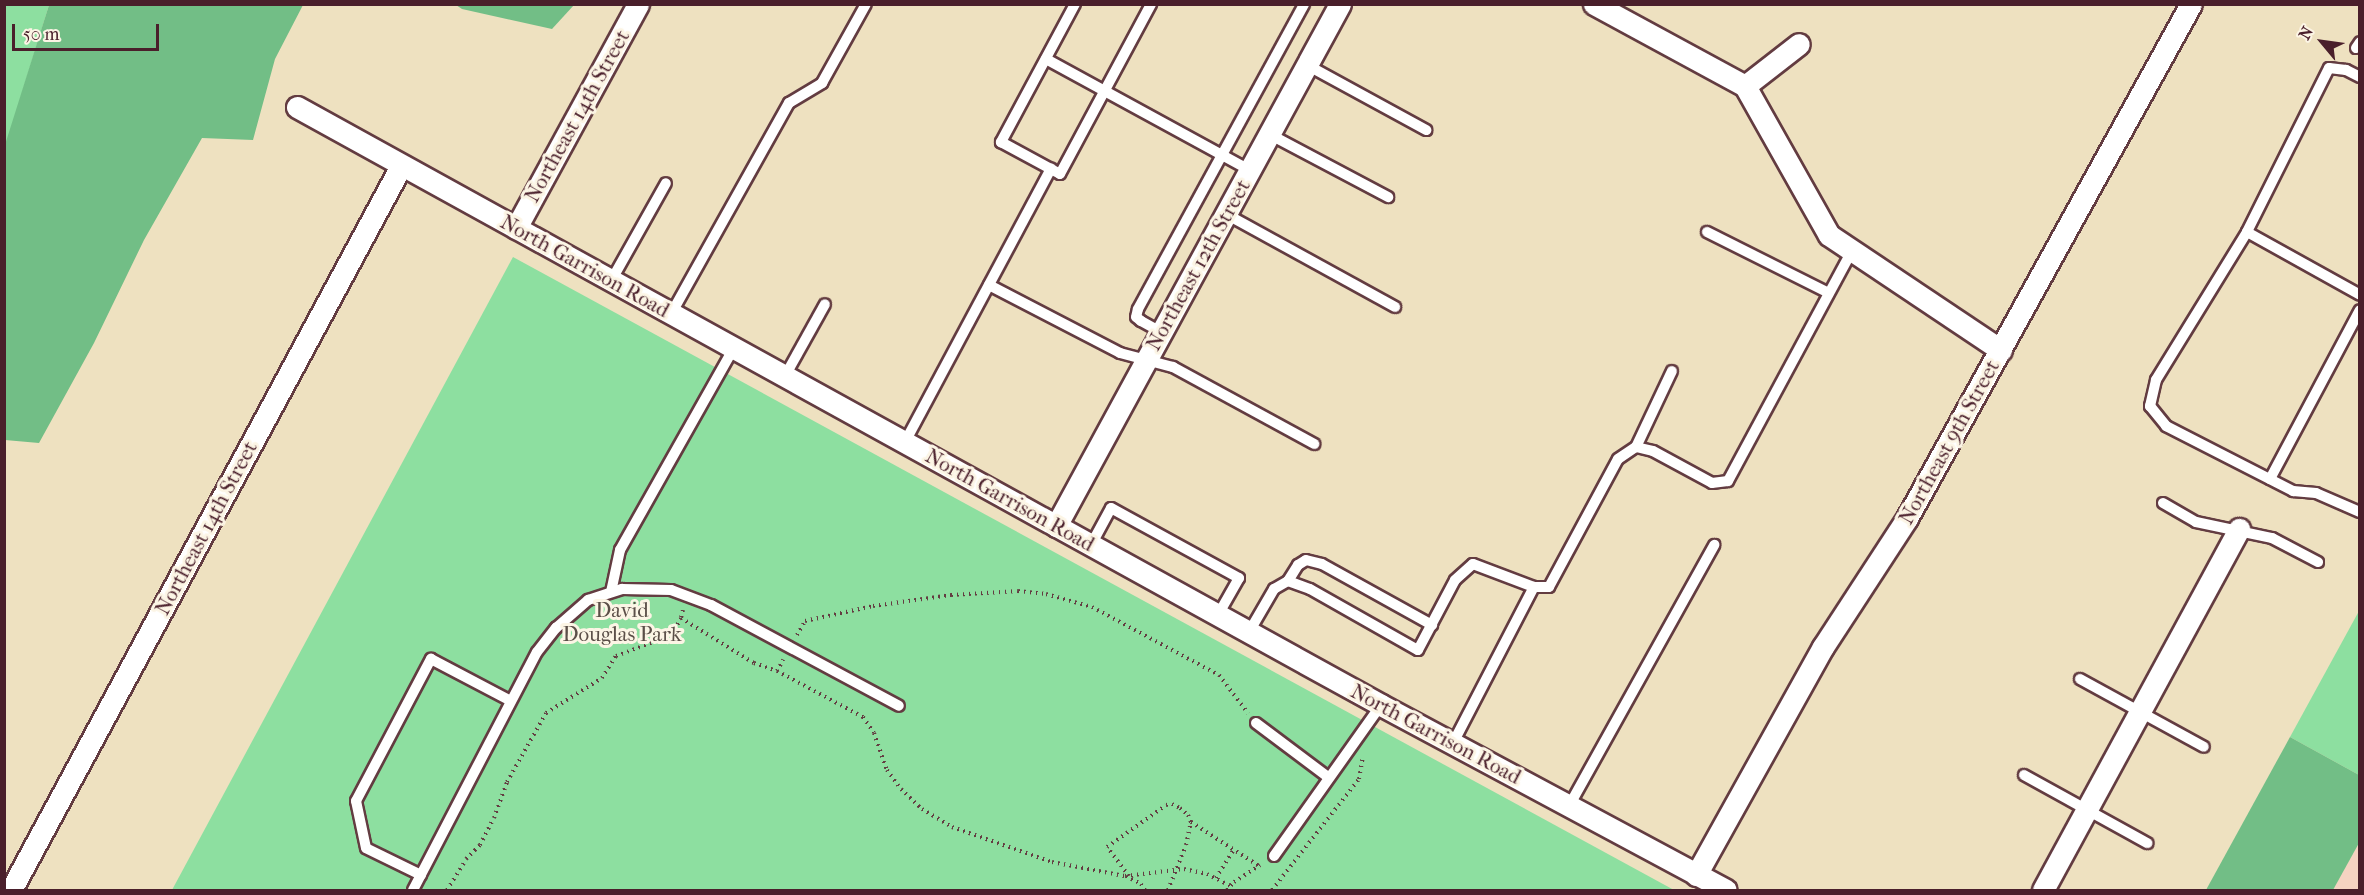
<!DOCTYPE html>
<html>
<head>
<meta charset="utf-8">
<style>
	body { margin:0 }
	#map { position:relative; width:2364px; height:895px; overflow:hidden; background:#eee1c0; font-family:"IM FELL French Canon",serif }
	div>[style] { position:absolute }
	.built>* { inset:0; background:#f5d3c1 }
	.green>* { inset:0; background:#8ddfa0 }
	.forest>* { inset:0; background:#72be86 }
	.path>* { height:4px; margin-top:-2px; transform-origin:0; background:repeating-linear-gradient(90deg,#633c41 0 1.5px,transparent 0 6px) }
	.roads { filter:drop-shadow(2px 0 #633c41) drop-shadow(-2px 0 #633c41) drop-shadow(0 2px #633c41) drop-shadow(0 -2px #633c41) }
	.lane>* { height:10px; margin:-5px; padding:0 5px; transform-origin:5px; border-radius:5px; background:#fff }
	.street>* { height:21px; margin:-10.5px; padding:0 10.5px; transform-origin:10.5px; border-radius:10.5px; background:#fff }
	span { translate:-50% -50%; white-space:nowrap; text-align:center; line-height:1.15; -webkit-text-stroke:6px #fcf5e5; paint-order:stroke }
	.street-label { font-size:21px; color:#4a1f2b }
	.park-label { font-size:21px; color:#5b4f48 }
	.frame { position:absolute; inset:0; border:6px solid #4a1f2b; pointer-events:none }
	.north { position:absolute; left:2292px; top:12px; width:60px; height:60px; -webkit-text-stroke:4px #fcf5e5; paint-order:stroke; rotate:299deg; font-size:16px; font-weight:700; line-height:24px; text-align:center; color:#4a1f2b }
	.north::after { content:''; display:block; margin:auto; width:21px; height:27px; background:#4a1f2b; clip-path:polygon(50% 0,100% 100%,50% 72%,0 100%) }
	.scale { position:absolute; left:12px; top:24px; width:147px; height:27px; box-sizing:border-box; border:3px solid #4a1f2b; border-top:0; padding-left:8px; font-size:18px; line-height:21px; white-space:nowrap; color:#4a1f2b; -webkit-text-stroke:4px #fcf5e5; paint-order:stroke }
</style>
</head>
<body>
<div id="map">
	<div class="built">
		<i style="clip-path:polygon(2359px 843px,2359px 890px,2333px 890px)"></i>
	</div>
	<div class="green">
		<i style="clip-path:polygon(5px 5px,49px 5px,5px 148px)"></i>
		<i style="clip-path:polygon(513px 257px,1674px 890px,172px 890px)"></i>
		<i style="clip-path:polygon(2359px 611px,2359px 775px,2290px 737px)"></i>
	</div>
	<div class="forest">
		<i style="clip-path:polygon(49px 5px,303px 5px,275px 59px,253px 140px,202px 138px,144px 240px,94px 343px,39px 443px,5px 440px,4px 148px)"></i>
		<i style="clip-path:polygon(456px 5px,574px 5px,552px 29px,462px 9px)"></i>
		<i style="clip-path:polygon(2290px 737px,2359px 775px,2359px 843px,2333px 890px,2206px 890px)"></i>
	</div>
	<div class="path">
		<i style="left:683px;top:610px;width:8px;rotate:104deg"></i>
		<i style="left:681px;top:618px;width:86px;rotate:31.7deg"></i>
		<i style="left:754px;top:663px;width:24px;rotate:19deg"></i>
		<i style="left:777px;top:671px;width:13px;rotate:-61deg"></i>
		<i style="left:797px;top:635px;width:16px;rotate:-60deg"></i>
		<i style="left:805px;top:621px;width:70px;rotate:-12.4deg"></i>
		<i style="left:873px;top:606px;width:79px;rotate:-8deg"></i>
		<i style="left:951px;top:595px;width:67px;rotate:-3.4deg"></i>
		<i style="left:1018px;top:591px;width:28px;rotate:6deg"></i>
		<i style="left:1046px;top:594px;width:48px;rotate:15.8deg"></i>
		<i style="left:1092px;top:607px;width:144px;rotate:28.2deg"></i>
		<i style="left:1219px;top:675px;width:48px;rotate:52.7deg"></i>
		<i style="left:777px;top:671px;width:98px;rotate:28.1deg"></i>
		<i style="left:863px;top:717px;width:19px;rotate:55deg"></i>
		<i style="left:874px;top:733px;width:39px;rotate:71deg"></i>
		<i style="left:887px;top:770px;width:24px;rotate:54deg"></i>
		<i style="left:901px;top:789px;width:29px;rotate:44deg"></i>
		<i style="left:922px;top:809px;width:35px;rotate:31deg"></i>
		<i style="left:952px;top:827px;width:106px;rotate:19.3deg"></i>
		<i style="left:1052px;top:862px;width:74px;rotate:10.9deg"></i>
		<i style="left:1125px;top:876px;width:59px;rotate:-6.8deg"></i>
		<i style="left:1184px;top:869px;width:24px;rotate:12deg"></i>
		<i style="left:1207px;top:874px;width:27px;rotate:27deg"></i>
		<i style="left:1126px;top:876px;width:17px;rotate:28deg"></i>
		<i style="left:1141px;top:884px;width:7px;rotate:56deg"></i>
		<i style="left:1129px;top:876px;width:36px;rotate:-127deg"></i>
		<i style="left:1107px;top:847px;width:72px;rotate:-35.4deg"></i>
		<i style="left:1166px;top:805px;width:6px;rotate:-9deg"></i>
		<i style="left:1172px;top:804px;width:9px;rotate:27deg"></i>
		<i style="left:1180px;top:808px;width:11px;rotate:41deg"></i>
		<i style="left:1188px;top:815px;width:8px;rotate:67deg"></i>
		<i style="left:1216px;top:878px;width:34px;rotate:-58deg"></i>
		<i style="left:447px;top:890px;width:36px;rotate:-58deg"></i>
		<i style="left:466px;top:859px;width:20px;rotate:-45deg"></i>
		<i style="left:480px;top:845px;width:30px;rotate:-63deg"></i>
		<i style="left:494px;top:818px;width:38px;rotate:-70deg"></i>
		<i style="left:507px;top:782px;width:79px;rotate:-60.5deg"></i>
		<i style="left:546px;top:713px;width:66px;rotate:-32deg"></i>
		<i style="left:602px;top:678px;width:26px;rotate:-58deg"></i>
		<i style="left:616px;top:656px;width:60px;rotate:-20.6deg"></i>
		<i style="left:672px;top:635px;width:19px;rotate:-62deg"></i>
		<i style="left:1168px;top:890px;width:48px;rotate:-68.2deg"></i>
		<i style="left:1186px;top:845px;width:24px;rotate:-78deg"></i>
		<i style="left:1191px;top:822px;width:81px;rotate:32.9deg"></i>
		<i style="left:1227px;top:890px;width:11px;rotate:-49deg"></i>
		<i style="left:1234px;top:882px;width:31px;rotate:-33deg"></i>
		<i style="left:1272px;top:890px;width:141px;rotate:-51.9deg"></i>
		<i style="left:1359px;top:779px;width:22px;rotate:-80deg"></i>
	</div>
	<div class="roads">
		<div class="lane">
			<i style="left:1075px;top:4px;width:157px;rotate:118.2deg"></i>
			<i style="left:1001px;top:142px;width:67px;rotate:28.5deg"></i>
			<i style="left:1060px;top:174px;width:193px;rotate:-61.8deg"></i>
			<i style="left:2356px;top:48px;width:7px;rotate:-56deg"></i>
			<i style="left:1046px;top:59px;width:232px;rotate:28.6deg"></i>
			<i style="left:1307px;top:65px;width:136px;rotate:28.6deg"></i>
			<i style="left:2360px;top:77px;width:16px;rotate:-153deg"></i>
			<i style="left:2346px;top:70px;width:17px;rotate:-173deg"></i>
			<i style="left:2329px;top:68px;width:183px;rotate:116.6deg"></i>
			<i style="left:2247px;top:232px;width:174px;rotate:121.6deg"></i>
			<i style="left:2156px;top:380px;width:27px;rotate:103deg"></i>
			<i style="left:2150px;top:406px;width:26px;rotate:51deg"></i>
			<i style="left:2166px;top:426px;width:143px;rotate:27.1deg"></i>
			<i style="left:2293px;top:491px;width:23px;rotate:5deg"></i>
			<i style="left:2316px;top:493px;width:48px;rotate:23.4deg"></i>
			<i style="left:1269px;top:134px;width:135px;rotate:27.9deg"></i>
			<i style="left:1226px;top:214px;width:193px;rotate:28.8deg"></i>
			<i style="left:1707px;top:232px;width:136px;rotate:26.6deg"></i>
			<i style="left:2247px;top:232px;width:129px;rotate:29.1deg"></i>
			<i style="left:611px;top:281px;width:112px;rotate:-60.7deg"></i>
			<i style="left:989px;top:285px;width:148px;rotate:27.4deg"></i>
			<i style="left:1120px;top:353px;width:55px;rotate:14.8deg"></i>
			<i style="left:1173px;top:367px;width:161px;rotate:28.6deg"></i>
			<i style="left:671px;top:314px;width:242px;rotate:-60.8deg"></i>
			<i style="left:789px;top:103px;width:39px;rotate:-31deg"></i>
			<i style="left:822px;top:83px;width:90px;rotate:-60.9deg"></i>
			<i style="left:1161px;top:332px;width:23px;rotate:-151deg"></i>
			<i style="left:1141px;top:321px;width:6px;rotate:-141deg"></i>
			<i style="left:1136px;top:317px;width:8px;rotate:-76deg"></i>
			<i style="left:1138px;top:309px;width:347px;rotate:-61.4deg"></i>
			<i style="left:785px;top:376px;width:82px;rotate:-60.9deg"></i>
			<i style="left:905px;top:442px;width:310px;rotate:-61.9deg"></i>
			<i style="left:1636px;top:447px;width:84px;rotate:-64.7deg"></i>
			<i style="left:2270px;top:479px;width:191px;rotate:-62deg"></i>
			<i style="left:2163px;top:503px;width:38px;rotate:30deg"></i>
			<i style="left:2196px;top:522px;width:78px;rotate:11.9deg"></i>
			<i style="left:2272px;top:538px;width:52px;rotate:27.6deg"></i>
			<i style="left:1091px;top:545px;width:42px;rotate:-61.6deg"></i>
			<i style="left:1111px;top:508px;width:146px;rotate:28.7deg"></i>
			<i style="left:1239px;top:578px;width:43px;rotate:119.6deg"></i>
			<i style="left:1288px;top:581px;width:23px;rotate:20deg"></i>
			<i style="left:1310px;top:589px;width:124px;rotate:29.5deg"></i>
			<i style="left:1418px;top:650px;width:79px;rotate:-62.1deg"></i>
			<i style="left:1455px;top:580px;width:24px;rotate:-42deg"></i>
			<i style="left:1473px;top:564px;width:65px;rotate:20.7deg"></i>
			<i style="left:611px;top:592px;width:43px;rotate:-77.9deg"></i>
			<i style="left:620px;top:550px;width:232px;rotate:-60.6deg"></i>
			<i style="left:1249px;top:632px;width:50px;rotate:-59.8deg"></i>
			<i style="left:1274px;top:589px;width:16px;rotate:-30deg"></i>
			<i style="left:1288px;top:581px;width:19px;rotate:-58deg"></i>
			<i style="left:1298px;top:565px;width:9px;rotate:-32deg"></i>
			<i style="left:1306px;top:560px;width:16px;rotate:14deg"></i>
			<i style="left:1322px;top:564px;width:126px;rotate:29deg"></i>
			<i style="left:2080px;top:679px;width:141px;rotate:28.7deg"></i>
			<i style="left:1256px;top:723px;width:90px;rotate:36.9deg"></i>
			<i style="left:1453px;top:743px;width:176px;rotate:-62.6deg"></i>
			<i style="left:1534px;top:587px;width:15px"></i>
			<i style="left:1549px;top:587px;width:145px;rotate:-61.7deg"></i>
			<i style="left:1618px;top:459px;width:22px;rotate:-34deg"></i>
			<i style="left:1636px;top:447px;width:17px;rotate:13deg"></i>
			<i style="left:1653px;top:451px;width:67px;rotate:28.5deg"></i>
			<i style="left:1712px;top:483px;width:16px;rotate:-7deg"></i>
			<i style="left:1728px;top:481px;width:261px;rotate:-61.7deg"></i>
			<i style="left:2024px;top:775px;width:141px;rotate:28.9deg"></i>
			<i style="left:1569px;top:806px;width:299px;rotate:-60.9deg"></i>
			<i style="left:1274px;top:856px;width:185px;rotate:-54.7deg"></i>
			<i style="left:421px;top:875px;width:61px;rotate:-153.9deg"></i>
			<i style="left:366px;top:848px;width:48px;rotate:-102deg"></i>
			<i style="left:356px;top:801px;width:161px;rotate:-62.2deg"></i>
			<i style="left:431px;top:659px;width:90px;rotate:27.7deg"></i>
			<i style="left:413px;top:890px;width:268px;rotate:-62.5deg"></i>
			<i style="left:537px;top:652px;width:31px;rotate:-52deg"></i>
			<i style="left:556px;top:628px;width:43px;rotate:-41.2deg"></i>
			<i style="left:588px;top:600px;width:36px;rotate:-18deg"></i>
			<i style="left:622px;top:589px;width:49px;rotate:1.2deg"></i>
			<i style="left:671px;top:590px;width:43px;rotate:20.6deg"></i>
			<i style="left:711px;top:605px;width:213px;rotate:28.2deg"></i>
		</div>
		<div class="street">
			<i style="left:1594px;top:4px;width:172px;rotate:28.5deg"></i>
			<i style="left:1745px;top:86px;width:171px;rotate:60.6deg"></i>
			<i style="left:1829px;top:235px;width:207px;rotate:33.8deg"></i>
			<i style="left:1745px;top:86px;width:68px;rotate:-37.9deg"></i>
			<i style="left:297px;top:107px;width:1238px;rotate:28.88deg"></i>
			<i style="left:1381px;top:705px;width:391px;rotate:28.2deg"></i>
			<i style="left:516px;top:228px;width:255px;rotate:-61.4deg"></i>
			<i style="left:1056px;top:526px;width:594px;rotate:-61.45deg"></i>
			<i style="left:1696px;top:875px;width:261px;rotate:-60.9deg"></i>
			<i style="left:1823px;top:647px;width:154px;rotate:-56.9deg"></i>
			<i style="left:1907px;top:518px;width:587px;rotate:-61.08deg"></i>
			<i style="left:11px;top:890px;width:822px;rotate:-61.69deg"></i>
			<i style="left:2043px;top:890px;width:411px;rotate:-61.5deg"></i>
		</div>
	</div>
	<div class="street-label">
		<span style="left:577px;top:116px;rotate:-61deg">Northeast 14th Street</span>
		<span style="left:1198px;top:265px;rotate:-61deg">Northeast 12th Street</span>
		<span style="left:585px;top:266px;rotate:29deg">North Garrison Road</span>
		<span style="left:1949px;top:442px;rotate:-61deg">Northeast 9th Street</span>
		<span style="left:1010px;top:500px;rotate:29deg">North Garrison Road</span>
		<span style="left:206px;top:528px;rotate:-62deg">Northeast 14th Street</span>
		<span style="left:1436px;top:734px;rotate:28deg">North Garrison Road</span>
	</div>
	<div class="park-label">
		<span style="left:622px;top:622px">David<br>Douglas Park</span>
	</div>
	<div class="frame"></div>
	<div class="north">N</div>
	<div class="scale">50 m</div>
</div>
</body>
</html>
